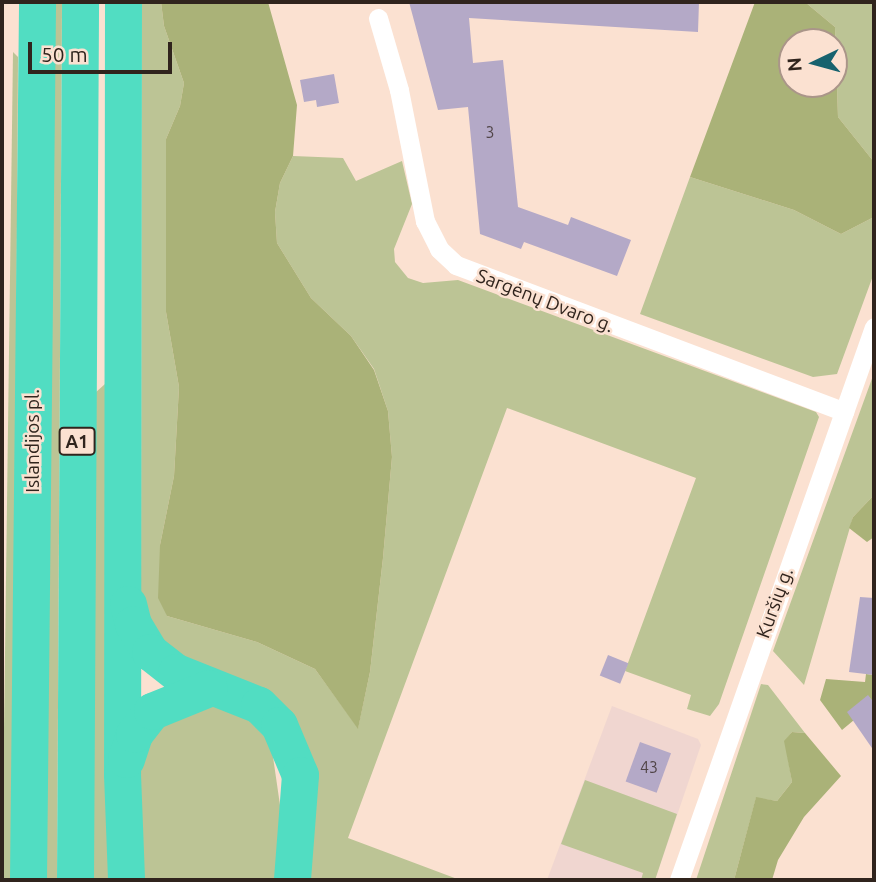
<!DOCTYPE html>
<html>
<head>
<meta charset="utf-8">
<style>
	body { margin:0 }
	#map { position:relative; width:876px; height:882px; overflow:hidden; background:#fbe1d1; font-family:Ubuntu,sans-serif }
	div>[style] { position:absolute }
	.commercial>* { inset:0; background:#f0d6d0 }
	.green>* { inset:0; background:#bcc495 }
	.forest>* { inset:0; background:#aab278 }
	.building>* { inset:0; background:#b4a9c7; transform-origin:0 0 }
	.street>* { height:19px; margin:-9.5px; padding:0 9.5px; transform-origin:9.5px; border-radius:9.5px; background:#fff }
	.highway>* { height:37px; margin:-18.5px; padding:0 18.5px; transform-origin:18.5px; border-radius:18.5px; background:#51ddc2 }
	span { translate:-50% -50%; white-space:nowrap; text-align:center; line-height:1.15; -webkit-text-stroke:5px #fbe1d1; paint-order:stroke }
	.number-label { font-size:16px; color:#514548 }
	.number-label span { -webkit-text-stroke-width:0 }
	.shield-label span { padding:2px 5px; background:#fbe1d1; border:2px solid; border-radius:5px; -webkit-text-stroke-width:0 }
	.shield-label { font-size:18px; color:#30241d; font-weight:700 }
	.street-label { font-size:19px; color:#30241d }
	.frame { position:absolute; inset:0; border:4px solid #30241d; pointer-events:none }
	.north { position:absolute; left:778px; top:28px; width:70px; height:70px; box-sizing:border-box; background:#fbe1d1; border:2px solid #aa9589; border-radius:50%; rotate:265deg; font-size:19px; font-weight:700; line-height:28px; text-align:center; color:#30241d }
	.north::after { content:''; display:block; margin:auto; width:24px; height:32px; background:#17626e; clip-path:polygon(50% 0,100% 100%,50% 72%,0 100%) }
	.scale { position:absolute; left:28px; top:42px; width:144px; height:32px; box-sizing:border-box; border:4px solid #30241d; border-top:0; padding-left:9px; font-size:21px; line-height:24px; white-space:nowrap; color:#30241d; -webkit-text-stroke:5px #fbe1d1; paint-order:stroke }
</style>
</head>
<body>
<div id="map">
	<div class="commercial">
		<i style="clip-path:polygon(612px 706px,698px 739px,701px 745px,655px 880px,547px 880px)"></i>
	</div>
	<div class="green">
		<i style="clip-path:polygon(51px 2px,62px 2px,57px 880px,43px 880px)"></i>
		<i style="clip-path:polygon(142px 2px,161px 2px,164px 26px,184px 83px,180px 106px,166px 139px,166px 312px,179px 387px,174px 476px,160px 545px,167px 616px,257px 642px,315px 669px,358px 728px,370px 672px,383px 558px,392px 457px,388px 411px,374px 369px,351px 336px,311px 298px,277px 243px,275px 212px,280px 183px,293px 156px,343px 158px,356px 181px,402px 161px,412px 204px,394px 249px,395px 262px,408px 278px,423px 283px,458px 280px,816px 412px,819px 417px,719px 704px,710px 716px,687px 709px,691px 695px,625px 671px,696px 478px,507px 408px,348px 838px,460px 880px,308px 880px,306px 767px,202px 672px,155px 639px,141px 597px)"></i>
		<i style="clip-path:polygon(805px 2px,874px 2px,874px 162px,838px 117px,835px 27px)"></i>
		<i style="clip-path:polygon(13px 52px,18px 57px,14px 720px,11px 880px,2px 880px)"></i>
		<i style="clip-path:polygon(690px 177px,794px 210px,841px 234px,874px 217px,874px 273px,837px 374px,813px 377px,640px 314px)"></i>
		<i style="clip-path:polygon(874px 373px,874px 495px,853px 517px,804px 685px,773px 651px)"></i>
		<i style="clip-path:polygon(105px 384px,112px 880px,92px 880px,95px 393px)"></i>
		<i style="clip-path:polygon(761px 684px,768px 685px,805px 733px,792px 732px,785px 741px,792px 782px,777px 801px,756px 798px,734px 880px,696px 880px)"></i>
		<i style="clip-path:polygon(218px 704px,245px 716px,271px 743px,282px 819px,275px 880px,138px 880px,131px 790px,146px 733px)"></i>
		<i style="clip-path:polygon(585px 780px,677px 814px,655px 880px,641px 880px,643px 873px,561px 844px)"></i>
	</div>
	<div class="forest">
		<i style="clip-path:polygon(161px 2px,268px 2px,297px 105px,293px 156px,280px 183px,275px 212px,277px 243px,311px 298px,351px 336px,374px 370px,388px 411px,392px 457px,383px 558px,370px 672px,358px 729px,315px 669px,257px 642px,167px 616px,158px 598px,160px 545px,174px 476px,179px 387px,166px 312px,166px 139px,180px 106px,184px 83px,164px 26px)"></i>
		<i style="clip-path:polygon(evenodd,755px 2px,805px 2px,835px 27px,838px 117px,874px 162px,874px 217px,841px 234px,794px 210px,690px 177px,755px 2px,792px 42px,834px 42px,834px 84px,792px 84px,792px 42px)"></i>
		<i style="clip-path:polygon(874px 495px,874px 537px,867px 542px,849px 528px,853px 517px)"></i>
		<i style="clip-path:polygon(866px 674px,874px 675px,874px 703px,868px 696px,854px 720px,842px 730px,820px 700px,826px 679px,865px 682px)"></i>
		<i style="clip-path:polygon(792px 732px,805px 733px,841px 776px,804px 817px,778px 860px,772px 880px,734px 880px,756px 797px,777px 801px,792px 782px,784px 741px)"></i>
	</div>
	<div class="building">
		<i style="clip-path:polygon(409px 2px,699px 2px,698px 32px,469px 18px,473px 63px,503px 60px,518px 207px,568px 225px,571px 217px,631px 240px,617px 276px,524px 242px,521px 249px,480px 234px,468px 107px,438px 110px)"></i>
		<i style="clip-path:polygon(334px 74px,339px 103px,317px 107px,316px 100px,304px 102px,300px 80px)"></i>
		<i style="clip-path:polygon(860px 597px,874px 598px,874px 675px,849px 672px)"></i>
		<i style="left:608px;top:655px;width:22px;height:22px;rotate:22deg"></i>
		<i style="clip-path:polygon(868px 695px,874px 703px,874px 751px,847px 712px)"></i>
		<i style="left:640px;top:742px;width:33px;height:42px;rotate:20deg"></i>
	</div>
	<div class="street">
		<i style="left:378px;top:18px;width:75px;rotate:73.7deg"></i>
		<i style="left:399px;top:90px;width:134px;rotate:78.8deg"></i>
		<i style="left:425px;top:221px;width:31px;rotate:63deg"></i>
		<i style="left:439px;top:249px;width:23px;rotate:43deg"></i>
		<i style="left:456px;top:265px;width:415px;rotate:20.7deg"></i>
		<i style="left:679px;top:880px;width:586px;rotate:-70.58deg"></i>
	</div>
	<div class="highway">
		<i style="left:123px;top:2px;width:772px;rotate:90.07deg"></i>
		<i style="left:122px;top:774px;width:106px;rotate:87.8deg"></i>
		<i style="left:128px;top:604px;width:21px;rotate:76deg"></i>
		<i style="left:133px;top:624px;width:33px;rotate:59deg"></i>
		<i style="left:150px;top:652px;width:33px;rotate:38deg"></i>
		<i style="left:176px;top:672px;width:89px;rotate:21.7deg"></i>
		<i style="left:259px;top:705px;width:28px;rotate:45deg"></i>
		<i style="left:279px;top:725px;width:54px;rotate:67.2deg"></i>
		<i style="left:300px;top:775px;width:105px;rotate:94.4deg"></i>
		<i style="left:126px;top:759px;width:26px;rotate:-72deg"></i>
		<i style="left:134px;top:734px;width:29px;rotate:-52deg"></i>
		<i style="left:152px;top:711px;width:61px;rotate:-22deg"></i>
		<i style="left:28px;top:880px;width:878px;rotate:-89.41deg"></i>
		<i style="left:75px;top:880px;width:878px;rotate:-89.67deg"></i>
	</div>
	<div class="number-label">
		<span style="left:490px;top:132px">3</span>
		<span style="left:649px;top:767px">43</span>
	</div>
	<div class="shield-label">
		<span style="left:77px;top:441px">A1</span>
	</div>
	<div class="street-label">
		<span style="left:545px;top:301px;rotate:21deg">Sargėnų Dvaro g.</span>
		<span style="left:33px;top:441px;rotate:-90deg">Islandijos pl.</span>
		<span style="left:775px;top:603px;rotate:-70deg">Kuršių g.</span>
	</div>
	<div class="frame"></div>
	<div class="north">N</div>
	<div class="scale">50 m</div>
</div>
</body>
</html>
